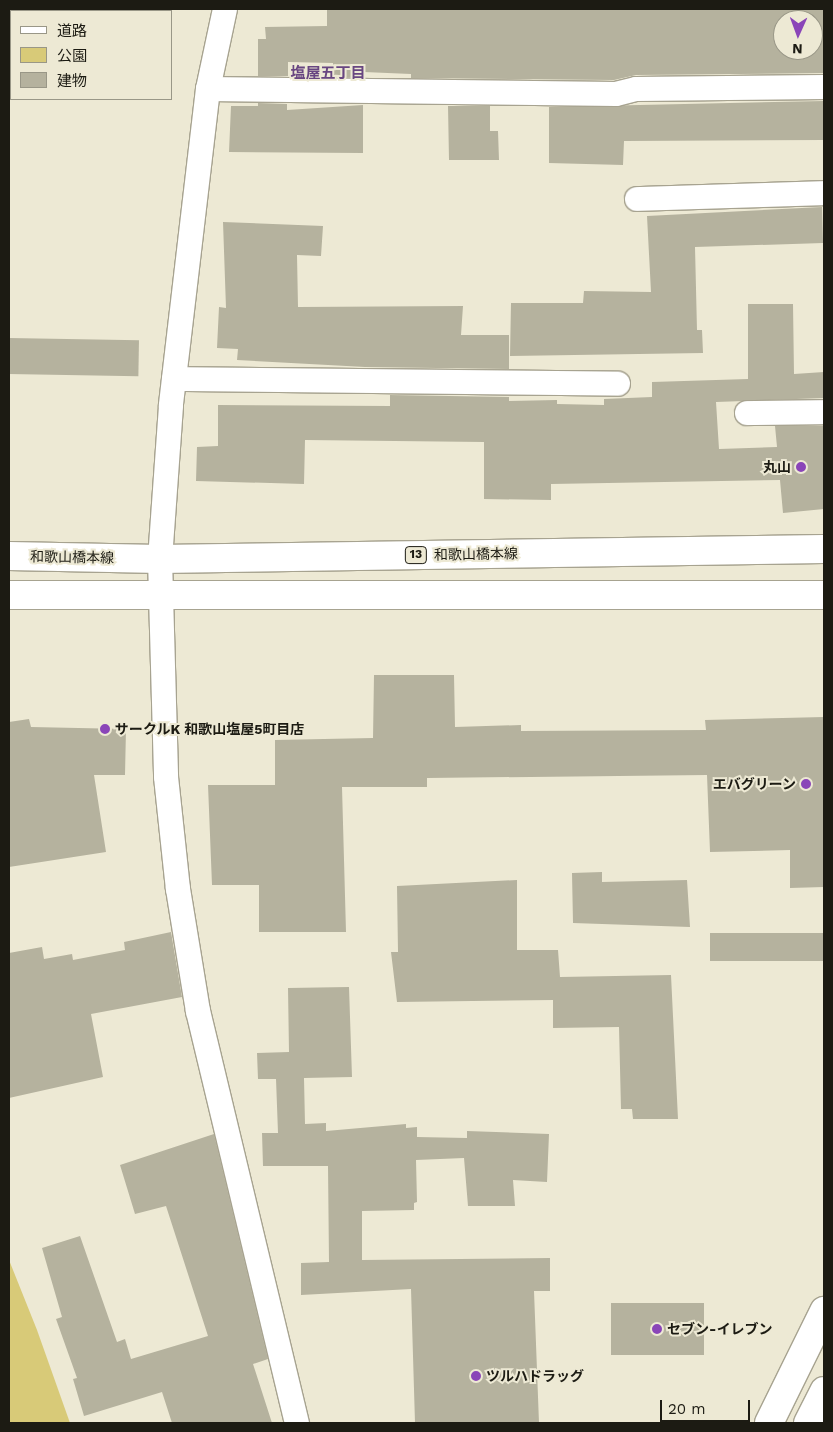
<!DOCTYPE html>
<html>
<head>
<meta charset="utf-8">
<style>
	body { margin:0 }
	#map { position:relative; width:833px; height:1432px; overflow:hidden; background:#ede9d4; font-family:"Work Sans","Noto Sans JP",sans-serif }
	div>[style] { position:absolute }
	.green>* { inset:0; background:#d8ca78 }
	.building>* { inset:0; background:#b5b29e; transform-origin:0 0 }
	.roads { filter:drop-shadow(1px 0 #a7a390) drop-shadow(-1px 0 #a7a390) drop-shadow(0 1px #a7a390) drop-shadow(0 -1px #a7a390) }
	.street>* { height:24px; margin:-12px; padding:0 12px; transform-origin:12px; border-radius:12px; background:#fff }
	.secondary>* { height:28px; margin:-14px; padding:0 14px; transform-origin:14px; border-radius:14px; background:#fff }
	.primary>* { height:28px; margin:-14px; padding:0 14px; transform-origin:14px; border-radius:14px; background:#fff }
	.dots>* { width:14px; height:14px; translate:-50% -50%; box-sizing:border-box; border:2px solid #ede9d4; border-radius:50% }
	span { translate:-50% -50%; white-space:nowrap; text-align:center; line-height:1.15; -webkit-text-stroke:4px #ede9d4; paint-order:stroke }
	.shield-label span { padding:1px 4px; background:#ede9d4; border:1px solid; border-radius:4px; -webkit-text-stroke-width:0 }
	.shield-label { font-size:12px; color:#1c1b13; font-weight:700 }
	.poi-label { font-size:14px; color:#1c1b13; font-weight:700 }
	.right { translate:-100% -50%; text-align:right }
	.left { translate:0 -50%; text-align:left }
	.street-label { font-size:14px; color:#1c1b13 }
	.neighbourhood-label { font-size:15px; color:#684681; font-weight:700 }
	.frame { position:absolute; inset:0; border:10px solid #1c1b13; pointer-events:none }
	.legend { position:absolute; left:10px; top:10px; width:162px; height:90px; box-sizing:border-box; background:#ede9d4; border:1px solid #999787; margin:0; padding:6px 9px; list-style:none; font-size:15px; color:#1c1b13 }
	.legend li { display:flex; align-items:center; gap:10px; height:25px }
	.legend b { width:25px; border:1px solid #999787 }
	.north { position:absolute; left:773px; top:10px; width:50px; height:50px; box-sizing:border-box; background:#ede9d4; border:1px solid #999787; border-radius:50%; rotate:182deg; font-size:14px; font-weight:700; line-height:20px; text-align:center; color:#1c1b13 }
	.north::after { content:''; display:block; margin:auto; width:18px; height:22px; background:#8a45b8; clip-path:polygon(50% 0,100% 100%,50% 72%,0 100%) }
	.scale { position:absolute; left:660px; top:1400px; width:90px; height:22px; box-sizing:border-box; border:2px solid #1c1b13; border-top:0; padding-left:6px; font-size:15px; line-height:18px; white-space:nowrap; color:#1c1b13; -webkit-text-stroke:4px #ede9d4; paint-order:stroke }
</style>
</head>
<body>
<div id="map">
	<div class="green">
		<i style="clip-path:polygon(9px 1260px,37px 1330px,70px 1423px,9px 1423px)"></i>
	</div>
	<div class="building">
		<i style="clip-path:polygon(evenodd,327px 9px,824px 9px,824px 73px,636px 75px,614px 80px,411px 78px,411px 74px,364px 72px,364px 77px,333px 77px,333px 63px,288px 62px,288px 76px,258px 76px,258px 39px,266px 39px,265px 27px,327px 26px,327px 9px,783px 20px,813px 20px,813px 50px,783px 50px,783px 20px)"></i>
		<i style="clip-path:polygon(824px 101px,824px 140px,624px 141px,623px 165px,549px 163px,549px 107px)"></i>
		<i style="clip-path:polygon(258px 103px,287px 104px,287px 110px,363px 105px,363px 153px,229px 152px,231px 106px,258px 106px)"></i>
		<i style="clip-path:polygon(448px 106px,490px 106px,490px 131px,498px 131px,499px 160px,449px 160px)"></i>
		<i style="clip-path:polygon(822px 207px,823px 243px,695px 247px,697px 330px,702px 330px,703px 353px,510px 356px,511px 303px,583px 303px,584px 291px,651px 292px,647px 216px)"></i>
		<i style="clip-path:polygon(223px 222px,323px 226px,321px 256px,297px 255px,298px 307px,463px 306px,461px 335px,509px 335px,509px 369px,365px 367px,237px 360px,238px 349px,217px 348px,219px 307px,226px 308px)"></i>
		<i style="clip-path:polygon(748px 304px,793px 304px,794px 374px,824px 372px,824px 398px,716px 402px,719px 449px,777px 447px,775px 426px,824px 426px,824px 509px,783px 513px,780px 480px,551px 484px,551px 500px,484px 499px,484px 442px,305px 440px,304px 484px,196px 481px,197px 447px,218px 446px,218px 405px,390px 406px,390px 395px,509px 397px,509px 401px,557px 400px,557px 404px,604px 405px,604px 399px,652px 397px,652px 382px,748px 379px)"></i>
		<i style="left:9px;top:338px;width:130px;height:36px;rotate:1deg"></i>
		<i style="clip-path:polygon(374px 675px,454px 675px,455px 727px,521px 725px,521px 731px,706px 730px,705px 720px,824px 717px,824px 887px,790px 888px,790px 850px,710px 852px,707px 775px,427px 778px,427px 787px,342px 787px,346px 932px,259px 932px,259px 885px,212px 885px,208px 785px,275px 785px,275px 740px,373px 738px)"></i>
		<i style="clip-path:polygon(29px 719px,31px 727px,126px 729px,125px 775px,94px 775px,106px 852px,9px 867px,9px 722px)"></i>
		<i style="clip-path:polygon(602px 872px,602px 882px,687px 880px,690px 927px,573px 923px,572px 873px)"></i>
		<i style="clip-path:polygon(517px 880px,517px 950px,558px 950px,560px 977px,671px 975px,678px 1119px,633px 1119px,632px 1109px,621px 1109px,619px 1027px,553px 1028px,553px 1000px,397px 1002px,391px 952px,398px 952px,397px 886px)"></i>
		<i style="clip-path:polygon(171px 932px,182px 997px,91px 1014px,103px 1077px,9px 1098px,9px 953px,42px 947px,44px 959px,72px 954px,73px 960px,125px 950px,124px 942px)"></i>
		<i style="left:824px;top:933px;width:28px;height:114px;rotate:90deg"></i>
		<i style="clip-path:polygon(349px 987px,352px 1077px,304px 1078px,305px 1124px,326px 1123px,326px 1131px,406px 1124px,406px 1128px,417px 1127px,417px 1137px,467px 1138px,467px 1131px,549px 1134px,547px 1182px,513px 1180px,515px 1206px,468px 1206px,464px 1158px,416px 1160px,417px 1202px,414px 1203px,414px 1210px,362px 1211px,362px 1260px,550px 1258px,550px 1291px,534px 1291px,539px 1423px,415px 1423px,411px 1289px,301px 1295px,301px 1263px,329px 1262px,328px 1166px,263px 1166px,262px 1133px,278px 1133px,276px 1079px,258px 1079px,257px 1053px,289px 1052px,288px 988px)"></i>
		<i style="clip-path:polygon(214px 1134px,268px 1359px,253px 1364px,272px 1423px,172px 1423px,162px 1392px,84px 1416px,73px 1379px,77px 1378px,56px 1319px,62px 1317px,42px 1248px,80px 1236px,117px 1342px,125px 1339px,131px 1359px,208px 1336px,166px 1206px,135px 1214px,120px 1165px)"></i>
		<i style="left:611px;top:1303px;width:93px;height:52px"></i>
	</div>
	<div class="roads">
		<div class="street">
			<i style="left:225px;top:9px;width:82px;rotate:102deg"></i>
			<i style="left:208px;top:89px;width:319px;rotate:96.7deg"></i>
			<i style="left:171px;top:406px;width:153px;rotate:94.1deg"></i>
			<i style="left:160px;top:559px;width:218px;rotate:88.4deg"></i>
			<i style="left:166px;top:777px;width:113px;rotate:83.9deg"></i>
			<i style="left:178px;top:889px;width:124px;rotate:80.7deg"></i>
			<i style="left:198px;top:1011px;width:424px;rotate:76.5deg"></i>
			<i style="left:208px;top:89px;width:408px;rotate:0.7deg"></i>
			<i style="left:616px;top:94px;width:21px;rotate:-14deg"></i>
			<i style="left:636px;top:89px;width:188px;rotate:-0.6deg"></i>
			<i style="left:637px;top:199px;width:187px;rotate:-1.8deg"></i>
			<i style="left:174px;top:379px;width:444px;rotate:0.6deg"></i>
			<i style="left:747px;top:413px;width:77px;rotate:-0.7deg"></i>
		</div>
		<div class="secondary">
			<i style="left:769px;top:1423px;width:125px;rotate:-63.8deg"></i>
			<i style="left:808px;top:1423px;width:36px;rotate:-63deg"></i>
		</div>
		<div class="primary">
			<i style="left:9px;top:556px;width:151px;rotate:1.1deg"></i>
			<i style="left:160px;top:559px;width:664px;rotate:-0.86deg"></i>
			<i style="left:9px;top:595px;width:815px"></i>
		</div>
	</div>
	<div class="dots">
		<i style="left:801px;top:467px;background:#8a45b8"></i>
		<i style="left:105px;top:729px;background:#8a45b8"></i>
		<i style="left:806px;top:784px;background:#8a45b8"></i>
		<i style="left:657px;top:1329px;background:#8a45b8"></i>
		<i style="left:476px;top:1376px;background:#8a45b8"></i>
	</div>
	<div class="shield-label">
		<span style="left:416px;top:555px">13</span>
	</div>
	<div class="poi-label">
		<span class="right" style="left:791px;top:467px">丸山</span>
		<span class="left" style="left:115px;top:729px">サークルK 和歌山塩屋5町目店</span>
		<span class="right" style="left:796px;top:784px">エバグリーン</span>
		<span class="left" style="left:667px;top:1329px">セブン-イレブン</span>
		<span class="left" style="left:486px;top:1376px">ツルハドラッグ</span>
	</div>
	<div class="street-label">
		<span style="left:476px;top:554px;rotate:-1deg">和歌山橋本線</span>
		<span style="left:72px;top:557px;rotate:1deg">和歌山橋本線</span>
	</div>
	<div class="neighbourhood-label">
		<span style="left:328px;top:74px">塩屋五丁目</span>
	</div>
	<div class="frame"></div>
	<ul class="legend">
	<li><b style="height:6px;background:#fff"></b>道路</li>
	<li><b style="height:14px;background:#d8ca78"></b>公園</li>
	<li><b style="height:14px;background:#b5b29e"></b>建物</li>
	</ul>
	<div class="north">N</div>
	<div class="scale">20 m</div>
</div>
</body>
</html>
